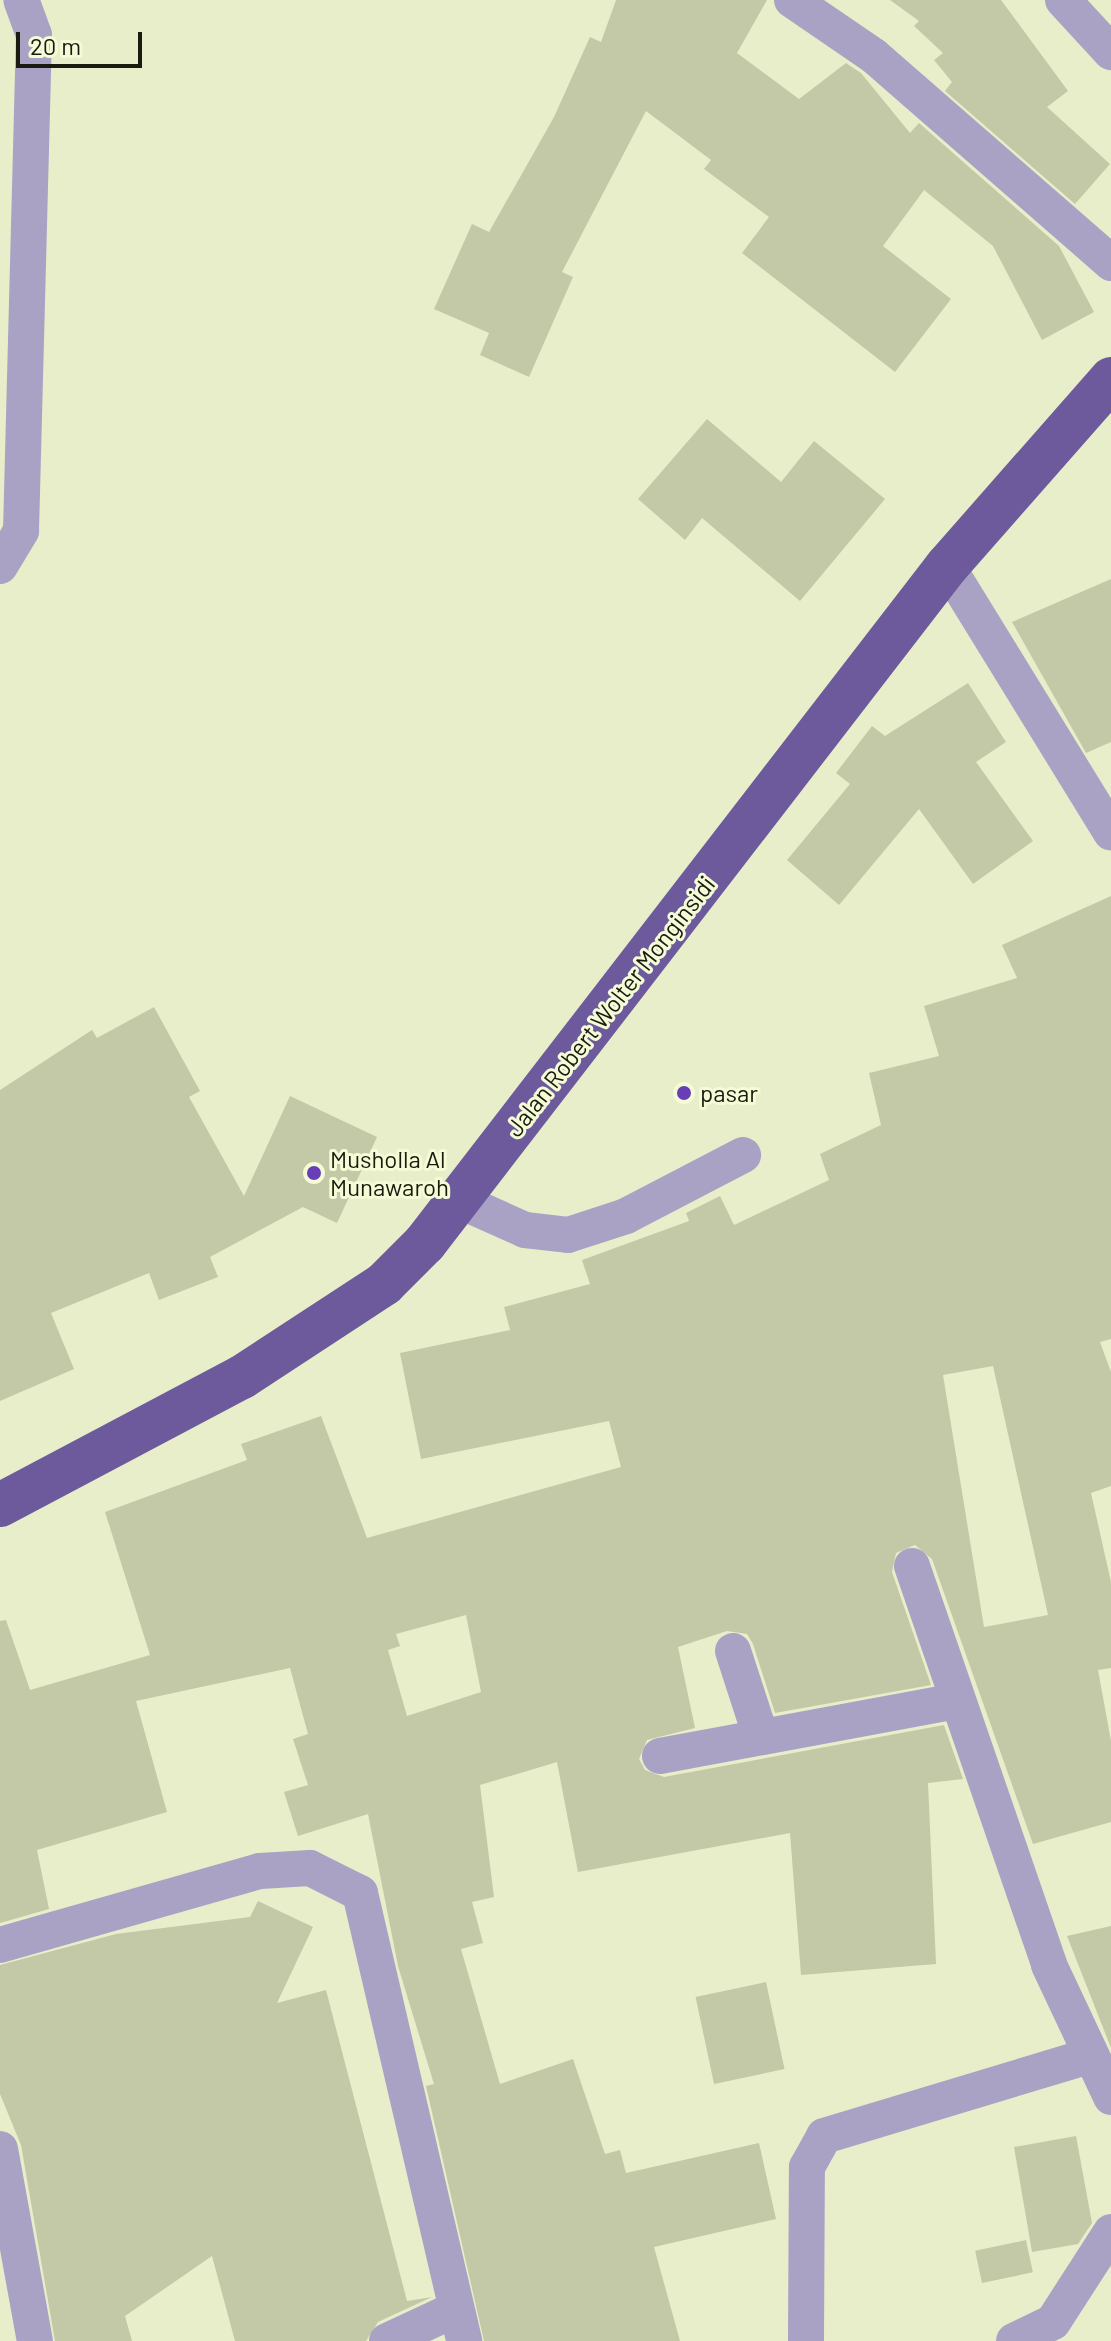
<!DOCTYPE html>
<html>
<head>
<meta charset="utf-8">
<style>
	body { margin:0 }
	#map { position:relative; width:1111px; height:2341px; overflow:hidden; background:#e8eeca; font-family:Barlow,sans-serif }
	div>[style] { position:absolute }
	.building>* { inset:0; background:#c3c8a6; transform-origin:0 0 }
	.minor>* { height:36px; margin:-18px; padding:0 18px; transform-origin:18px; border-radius:18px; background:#a9a2c5 }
	.trunk>* { height:44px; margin:-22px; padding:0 22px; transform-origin:22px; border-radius:22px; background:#6c5a9c }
	.dots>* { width:22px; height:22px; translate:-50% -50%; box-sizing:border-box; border:4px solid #f5fbd7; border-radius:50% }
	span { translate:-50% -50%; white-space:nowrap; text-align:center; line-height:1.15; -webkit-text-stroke:6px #f5fbd7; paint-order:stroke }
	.street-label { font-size:24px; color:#191b0e }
	.poi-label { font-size:24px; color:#191b0e }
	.left { translate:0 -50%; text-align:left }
	.scale { position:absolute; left:16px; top:32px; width:126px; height:36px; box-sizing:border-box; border:4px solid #191b0e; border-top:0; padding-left:10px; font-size:24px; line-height:28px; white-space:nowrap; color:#191b0e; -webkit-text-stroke:6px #f5fbd7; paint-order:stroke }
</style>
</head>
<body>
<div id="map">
	<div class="building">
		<i style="clip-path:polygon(616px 0,767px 0,737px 53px,799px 99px,846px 63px,861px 73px,910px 133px,919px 123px,1059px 246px,1094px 312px,1042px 340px,993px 246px,924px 190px,883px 246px,951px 299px,895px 372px,742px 253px,769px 217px,704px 169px,711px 160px,646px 111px,562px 272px,573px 277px,529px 377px,480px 355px,489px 333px,434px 309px,472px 224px,489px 232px,554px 117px,590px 37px,601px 42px)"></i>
		<i style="clip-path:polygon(890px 0,1001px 0,1068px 91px,1047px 107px,1110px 164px,1075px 204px,945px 91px,952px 82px,934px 60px,943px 53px,914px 26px,919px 21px)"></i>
		<i style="clip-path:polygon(707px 419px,781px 482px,814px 441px,885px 499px,800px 601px,702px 518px,685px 540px,638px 499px)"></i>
		<i style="clip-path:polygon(1111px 579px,1111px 742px,1086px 753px,1012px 622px)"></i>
		<i style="clip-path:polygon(968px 683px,1006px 742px,976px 762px,1033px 841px,973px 884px,919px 809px,839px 905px,787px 860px,850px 784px,836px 773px,872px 726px,885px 736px)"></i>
		<i style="clip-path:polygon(evenodd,1111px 896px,1111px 1339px,1100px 1342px,1111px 1372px,1111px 1486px,1091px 1493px,1111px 1582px,1111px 1668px,1098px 1670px,1111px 1741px,1111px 1822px,1033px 1844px,932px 1559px,915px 1545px,896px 1553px,892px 1572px,931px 1685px,775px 1713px,753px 1644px,747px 1634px,727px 1631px,678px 1647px,695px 1728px,647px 1740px,639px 1759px,645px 1770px,664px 1777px,944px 1725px,963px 1779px,928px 1783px,936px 1964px,801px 1975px,790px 1833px,578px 1872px,557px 1762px,480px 1785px,494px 1897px,472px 1902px,483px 1943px,461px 1949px,500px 2084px,573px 2059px,605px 2154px,620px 2150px,626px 2173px,759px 2143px,776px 2219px,654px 2247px,680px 2341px,484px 2341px,426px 2086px,434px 2084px,398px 1966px,368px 1814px,298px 1836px,284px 1792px,308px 1785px,293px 1739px,308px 1734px,290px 1668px,136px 1701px,167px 1812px,37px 1850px,49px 1909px,0 1923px,0 1621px,6px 1620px,30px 1690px,150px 1655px,105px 1512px,247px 1460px,241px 1444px,321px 1416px,367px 1538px,621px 1467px,609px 1421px,421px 1459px,400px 1353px,510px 1330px,504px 1307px,590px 1284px,582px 1260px,689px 1221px,686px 1213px,720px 1196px,734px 1225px,829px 1180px,820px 1154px,881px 1125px,869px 1073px,939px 1056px,924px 1006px,1017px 978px,1002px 945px,1111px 896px,993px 1366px,1048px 1615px,984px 1627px,943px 1375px,993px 1366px,1111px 896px,466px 1615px,481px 1692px,407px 1716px,388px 1650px,400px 1646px,396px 1634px,466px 1615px)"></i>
		<i style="clip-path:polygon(154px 1007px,200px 1091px,189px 1097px,244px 1196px,290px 1096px,377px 1137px,337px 1223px,303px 1207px,210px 1257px,218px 1277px,159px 1300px,149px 1273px,51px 1313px,74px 1369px,0 1401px,0 1090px,92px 1030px,97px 1038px)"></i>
		<i style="clip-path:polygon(258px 1901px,313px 1927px,277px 2003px,326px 1990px,407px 2301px,432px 2297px,378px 2322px,366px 2341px,235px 2341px,212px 2256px,125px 2316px,132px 2341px,55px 2341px,21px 2145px,0 2094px,0 1965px,116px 1934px,250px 1917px)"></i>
		<i style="clip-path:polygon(1111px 1926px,1111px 2048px,1067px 1936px)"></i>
		<i style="left:766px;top:1982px;width:89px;height:72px;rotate:78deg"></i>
		<i style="clip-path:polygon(1076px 2136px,1092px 2223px,1078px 2244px,1032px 2252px,1014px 2147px)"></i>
		<i style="left:1026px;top:2240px;width:33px;height:52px;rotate:78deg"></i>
	</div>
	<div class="minor">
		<i style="left:792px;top:0;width:99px;rotate:34.3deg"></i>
		<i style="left:874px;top:56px;width:315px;rotate:41.1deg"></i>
		<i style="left:1063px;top:0;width:71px;rotate:47.3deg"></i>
		<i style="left:0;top:566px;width:41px;rotate:-59deg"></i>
		<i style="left:21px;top:531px;width:496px;rotate:-88.5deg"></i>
		<i style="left:34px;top:35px;width:37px;rotate:-110deg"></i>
		<i style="left:947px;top:566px;width:313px;rotate:58.4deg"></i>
		<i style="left:458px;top:1200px;width:73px;rotate:24.1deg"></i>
		<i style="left:525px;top:1230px;width:43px;rotate:6.6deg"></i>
		<i style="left:568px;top:1235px;width:61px;rotate:-18.1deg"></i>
		<i style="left:626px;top:1216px;width:132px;rotate:-27.5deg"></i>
		<i style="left:912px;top:1566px;width:422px;rotate:71deg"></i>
		<i style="left:1049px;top:1965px;width:146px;rotate:64.8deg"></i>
		<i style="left:733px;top:1651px;width:90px;rotate:72deg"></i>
		<i style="left:660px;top:1756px;width:303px;rotate:-10.5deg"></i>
		<i style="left:0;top:1945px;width:270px;rotate:-15.9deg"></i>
		<i style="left:260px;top:1871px;width:50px;rotate:-3.4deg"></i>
		<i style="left:310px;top:1868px;width:56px;rotate:26.6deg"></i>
		<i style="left:360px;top:1893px;width:460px;rotate:76.9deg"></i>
		<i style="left:0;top:2149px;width:195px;rotate:79.7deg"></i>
		<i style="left:387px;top:2341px;width:74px;rotate:-24.8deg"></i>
		<i style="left:806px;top:2341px;width:174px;rotate:-89.7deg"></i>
		<i style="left:807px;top:2167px;width:35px;rotate:-61deg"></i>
		<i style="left:824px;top:2136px;width:277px;rotate:-16.8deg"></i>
		<i style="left:1014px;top:2341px;width:43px;rotate:-26deg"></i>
		<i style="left:1053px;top:2322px;width:107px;rotate:-57.2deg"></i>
	</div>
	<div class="trunk">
		<i style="left:0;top:1505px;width:274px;rotate:-27.9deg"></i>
		<i style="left:242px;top:1377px;width:170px;rotate:-33.2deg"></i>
		<i style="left:384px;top:1284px;width:58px;rotate:-45deg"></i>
		<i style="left:425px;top:1243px;width:855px;rotate:-52.37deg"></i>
		<i style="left:947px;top:566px;width:249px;rotate:-48.7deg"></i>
	</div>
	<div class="dots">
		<i style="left:684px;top:1093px;background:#683eb7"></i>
		<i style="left:314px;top:1173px;background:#683eb7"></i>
	</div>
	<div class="street-label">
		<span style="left:610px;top:1006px;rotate:-52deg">Jalan Robert Wolter Monginsidi</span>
	</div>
	<div class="poi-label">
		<span class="left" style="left:700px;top:1093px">pasar</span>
		<span class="left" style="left:330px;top:1173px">Musholla Al<br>Munawaroh</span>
	</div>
	<div class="scale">20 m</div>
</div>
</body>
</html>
